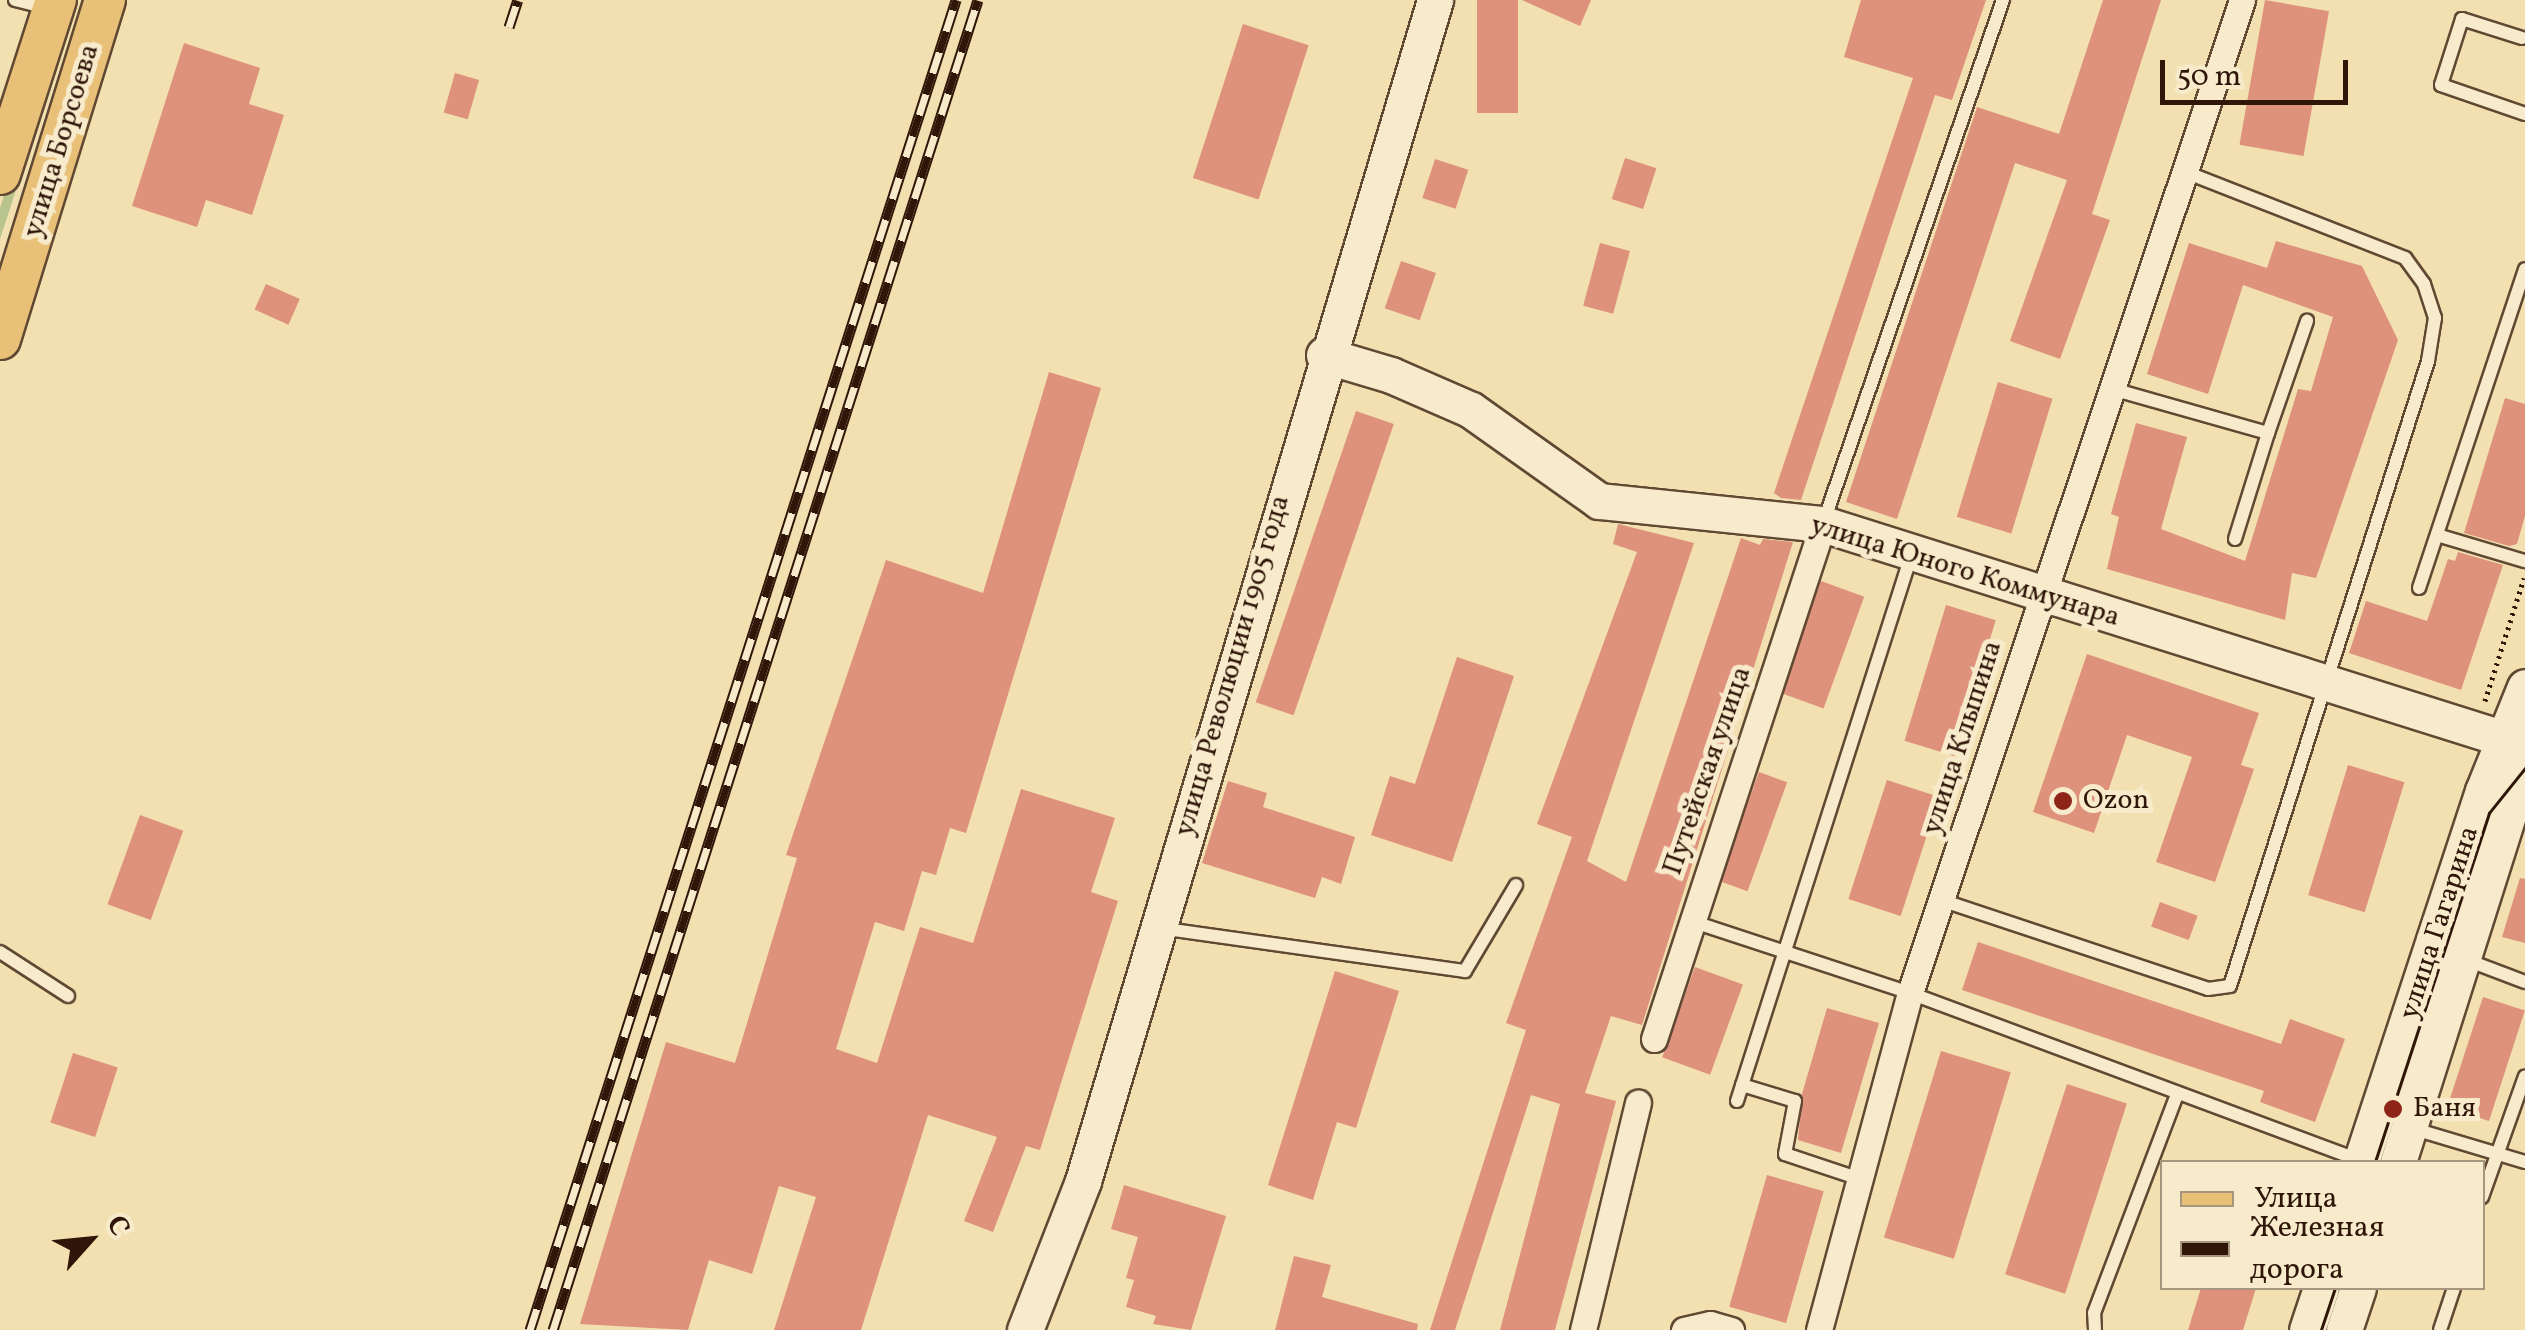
<!DOCTYPE html>
<html>
<head>
<meta charset="utf-8">
<style>
	body { margin:0 }
	#map { position:relative; width:2525px; height:1330px; overflow:hidden; background:#f2e0b0; font-family:Vollkorn,serif }
	div>[style] { position:absolute }
	.green>* { inset:0; background:#b8c38d }
	.building>* { inset:0; background:#de917b; transform-origin:0 0 }
	.path>* { height:5px; margin-top:-2.5px; transform-origin:0; background:repeating-linear-gradient(90deg,#301609 0 2.5px,transparent 0 7.5px) }
	.roads { filter:drop-shadow(2px 0 #604833) drop-shadow(-2px 0 #604833) drop-shadow(0 2px #604833) drop-shadow(0 -2px #604833) }
	.lane>* { height:12px; margin:-6px; padding:0 6px; transform-origin:6px; border-radius:6px; background:#f7ebcc }
	.street>* { height:25px; margin:-12.5px; padding:0 12.5px; transform-origin:12.5px; border-radius:12.5px; background:#f7ebcc }
	.secondary>* { height:35px; margin:-17.5px; padding:0 17.5px; transform-origin:17.5px; border-radius:17.5px; background:#f7ebcc }
	.primary>* { height:40px; margin:-20px; padding:0 20px; transform-origin:20px; border-radius:20px; background:#e9c078 }
	.tram>* { height:2.5px; margin:-1.25px; padding:0 1.25px; transform-origin:1.25px; border-radius:1.25px; background:#301609 }
	.rail>* { height:11px; margin-top:-5.5px; transform-origin:0; background:repeating-linear-gradient(90deg,#f7ebcc 0 22px,#301609 0 44px); box-sizing:border-box; border-block:2px solid #301609 }
	.dots>* { width:28px; height:28px; translate:-50% -50%; box-sizing:border-box; border:5px solid #f7ebcc; border-radius:50% }
	span { translate:-50% -50%; white-space:nowrap; text-align:center; line-height:1.15; -webkit-text-stroke:10px #f7ebcc; paint-order:stroke }
	.street-label { font-size:28px; color:#301609 }
	.poi-label { font-size:28px; color:#301609 }
	.left { translate:0 -50%; text-align:left }
	.legend { position:absolute; left:2160px; top:1160px; width:325px; height:130px; box-sizing:border-box; background:#f7ebcc; border:2px solid #a7967e; margin:0; padding:12px 18px; list-style:none; font-size:30px; color:#301609 }
	.legend li { display:flex; align-items:center; gap:20px; height:50px }
	.legend b { width:50px; border:2px solid #a7967e }
	.north { position:absolute; left:40px; top:1190px; width:100px; height:100px; -webkit-text-stroke:8px #f7ebcc; paint-order:stroke; rotate:63deg; font-size:28px; font-weight:700; line-height:40px; text-align:center; color:#301609 }
	.north::after { content:''; display:block; margin:auto; width:35px; height:45px; background:#301609; clip-path:polygon(50% 0,100% 100%,50% 72%,0 100%) }
	.scale { position:absolute; left:2160px; top:60px; width:188px; height:45px; box-sizing:border-box; border:5px solid #301609; border-top:0; padding-left:12px; font-size:30px; line-height:35px; white-space:nowrap; color:#301609; -webkit-text-stroke:8px #f7ebcc; paint-order:stroke }
</style>
</head>
<body>
<div id="map">
	<div class="green">
		<i style="clip-path:polygon(67px 0,78px 0,0 239px,0 208px)"></i>
	</div>
	<div class="building">
		<i style="left:1477px;top:0;width:41px;height:113px"></i>
		<i style="clip-path:polygon(1522px 0,1591px 0,1580px 26px)"></i>
		<i style="clip-path:polygon(1861px 0,1986px 0,1952px 100px,1935px 95px,1801px 500px,1781px 498px,1774px 493px,1913px 78px,1844px 57px)"></i>
		<i style="clip-path:polygon(2103px 0,2161px 0,2092px 214px,2110px 220px,2060px 359px,2010px 341px,2067px 180px,2015px 163px,1897px 519px,1846px 502px,1977px 107px,2059px 134px)"></i>
		<i style="left:2265px;top:0;width:65px;height:147px;rotate:10deg"></i>
		<i style="left:1243px;top:24px;width:69px;height:162px;rotate:18deg"></i>
		<i style="clip-path:polygon(184px 43px,260px 68px,249px 104px,284px 115px,252px 215px,206px 200px,197px 227px,132px 206px)"></i>
		<i style="left:455px;top:73px;width:25px;height:41px;rotate:16deg"></i>
		<i style="left:1625px;top:158px;width:33px;height:43px;rotate:18deg"></i>
		<i style="left:1435px;top:159px;width:35px;height:41px;rotate:18deg"></i>
		<i style="clip-path:polygon(2276px 241px,2362px 266px,2398px 340px,2316px 578px,2292px 573px,2285px 620px,2107px 569px,2119px 517px,2111px 514px,2136px 423px,2187px 437px,2161px 529px,2245px 561px,2298px 389px,2311px 391px,2333px 317px,2243px 285px,2208px 394px,2147px 374px,2189px 243px,2267px 268px)"></i>
		<i style="left:1600px;top:243px;width:31px;height:65px;rotate:15deg"></i>
		<i style="left:1401px;top:261px;width:37px;height:50px;rotate:19deg"></i>
		<i style="left:266px;top:284px;width:37px;height:28px;rotate:24deg"></i>
		<i style="clip-path:polygon(1049px 372px,1101px 388px,966px 833px,950px 828px,936px 875px,922px 871px,904px 931px,875px 922px,836px 1049px,877px 1063px,920px 927px,973px 943px,1021px 789px,1115px 818px,1091px 892px,1118px 901px,1040px 1150px,1026px 1146px,993px 1232px,964px 1221px,997px 1137px,928px 1115px,861px 1330px,774px 1330px,816px 1197px,779px 1186px,752px 1274px,709px 1260px,688px 1330px,580px 1324px,666px 1042px,735px 1063px,797px 858px,786px 855px,886px 560px,983px 593px)"></i>
		<i style="left:1998px;top:382px;width:57px;height:141px;rotate:17deg"></i>
		<i style="clip-path:polygon(2505px 398px,2525px 404px,2525px 516px,2517px 544px,2509px 546px,2464px 533px)"></i>
		<i style="left:1356px;top:411px;width:40px;height:308px;rotate:19deg"></i>
		<i style="clip-path:polygon(1618px 524px,1694px 543px,1587px 861px,1626px 882px,1741px 538px,1760px 545px,1763px 539px,1793px 542px,1642px 1025px,1611px 1016px,1585px 1093px,1616px 1101px,1555px 1330px,1500px 1330px,1560px 1104px,1531px 1095px,1455px 1330px,1430px 1330px,1526px 1030px,1506px 1023px,1572px 837px,1537px 824px,1637px 552px,1613px 544px)"></i>
		<i style="clip-path:polygon(2458px 552px,2503px 565px,2461px 690px,2349px 653px,2366px 601px,2427px 621px,2448px 559px,2455px 561px)"></i>
		<i style="left:1821px;top:581px;width:46px;height:119px;rotate:20deg"></i>
		<i style="left:1946px;top:605px;width:52px;height:142px;rotate:17deg"></i>
		<i style="clip-path:polygon(2087px 654px,2259px 713px,2241px 765px,2254px 769px,2215px 882px,2156px 862px,2192px 757px,2127px 735px,2094px 833px,2033px 812px)"></i>
		<i style="clip-path:polygon(1457px 657px,1514px 676px,1452px 862px,1371px 835px,1390px 776px,1415px 784px)"></i>
		<i style="left:2348px;top:765px;width:59px;height:136px;rotate:17deg"></i>
		<i style="left:1759px;top:772px;width:30px;height:116px;rotate:20deg"></i>
		<i style="left:1887px;top:780px;width:55px;height:125px;rotate:18deg"></i>
		<i style="clip-path:polygon(1228px 781px,1267px 793px,1263px 807px,1355px 837px,1341px 884px,1322px 877px,1315px 898px,1202px 863px)"></i>
		<i style="left:140px;top:815px;width:46px;height:95px;rotate:20deg"></i>
		<i style="clip-path:polygon(2520px 878px,2525px 879px,2525px 943px,2502px 937px)"></i>
		<i style="left:2160px;top:902px;width:40px;height:26px;rotate:20deg"></i>
		<i style="clip-path:polygon(1978px 942px,2281px 1044px,2290px 1019px,2345px 1039px,2315px 1122px,2260px 1102px,2264px 1091px,1962px 990px)"></i>
		<i style="left:1695px;top:967px;width:51px;height:96px;rotate:20deg"></i>
		<i style="clip-path:polygon(1335px 971px,1399px 991px,1356px 1128px,1337px 1122px,1313px 1200px,1268px 1185px)"></i>
		<i style="left:2483px;top:997px;width:44px;height:116px;rotate:18deg"></i>
		<i style="clip-path:polygon(1827px 1008px,1879px 1023px,1841px 1153px,1798px 1140px,1802px 1094px)"></i>
		<i style="left:1941px;top:1051px;width:73px;height:195px;rotate:17deg"></i>
		<i style="left:73px;top:1053px;width:47px;height:73px;rotate:18deg"></i>
		<i style="left:2067px;top:1084px;width:63px;height:200px;rotate:18deg"></i>
		<i style="left:1767px;top:1175px;width:59px;height:137px;rotate:16deg"></i>
		<i style="clip-path:polygon(1124px 1185px,1226px 1216px,1191px 1330px,1153px 1324px,1156px 1316px,1126px 1307px,1134px 1280px,1126px 1278px,1138px 1237px,1111px 1229px)"></i>
		<i style="clip-path:polygon(1294px 1256px,1331px 1265px,1322px 1297px,1418px 1324px,1417px 1330px,1275px 1330px)"></i>
		<i style="clip-path:polygon(2201px 1288px,2256px 1288px,2243px 1330px,2188px 1330px)"></i>
	</div>
	<div class="path">
		<i style="left:2485px;top:701px;width:129px;rotate:-72.4deg"></i>
	</div>
	<div class="roads">
		<div class="lane">
			<i style="left:15px;top:0;width:32px;rotate:14deg"></i>
			<i style="left:2522px;top:38px;width:63px;rotate:-162.4deg"></i>
			<i style="left:2462px;top:19px;width:69px;rotate:107.7deg"></i>
			<i style="left:2441px;top:85px;width:89px;rotate:19deg"></i>
			<i style="left:2116px;top:390px;width:158px;rotate:15.8deg"></i>
			<i style="left:2268px;top:433px;width:111px;rotate:107.3deg"></i>
			<i style="left:2268px;top:433px;width:119px;rotate:-70.8deg"></i>
			<i style="left:1824px;top:521px;width:551px;rotate:-71.04deg"></i>
			<i style="left:2437px;top:535px;width:92px;rotate:16.5deg"></i>
			<i style="left:2419px;top:588px;width:336px;rotate:-71.6deg"></i>
			<i style="left:1941px;top:900px;width:281px;rotate:18.4deg"></i>
			<i style="left:2208px;top:989px;width:22px;rotate:-8deg"></i>
			<i style="left:2230px;top:986px;width:656px;rotate:-72.42deg"></i>
			<i style="left:2428px;top:361px;width:44px;rotate:-80.8deg"></i>
			<i style="left:2435px;top:318px;width:36px;rotate:-108deg"></i>
			<i style="left:2424px;top:284px;width:32px;rotate:-126deg"></i>
			<i style="left:2405px;top:258px;width:235px;rotate:-158.6deg"></i>
			<i style="left:1691px;top:921px;width:231px;rotate:18.2deg"></i>
			<i style="left:1910px;top:993px;width:479px;rotate:20.4deg"></i>
			<i style="left:1159px;top:928px;width:309px;rotate:8deg"></i>
			<i style="left:1465px;top:971px;width:100px;rotate:-59.3deg"></i>
			<i style="left:0;top:952px;width:81px;rotate:32.9deg"></i>
			<i style="left:2467px;top:960px;width:62px;rotate:20.8deg"></i>
			<i style="left:1742px;top:1085px;width:55px;rotate:16.8deg"></i>
			<i style="left:1795px;top:1101px;width:54px;rotate:100.7deg"></i>
			<i style="left:1785px;top:1154px;width:79px;rotate:18.4deg"></i>
			<i style="left:1737px;top:1101px;width:572px;rotate:-72.29deg"></i>
			<i style="left:2411px;top:1128px;width:119px;rotate:16.6deg"></i>
			<i style="left:2482px;top:1197px;width:128px;rotate:-70.4deg"></i>
			<i style="left:2095px;top:1330px;width:17px;rotate:-93deg"></i>
			<i style="left:2094px;top:1313px;width:234px;rotate:-69.2deg"></i>
			<i style="left:2440px;top:1330px;width:44px;rotate:-71.6deg"></i>
		</div>
		<div class="street">
			<i style="left:1654px;top:1039px;width:542px;rotate:-71.83deg"></i>
			<i style="left:1583px;top:1330px;width:234px;rotate:-76.4deg"></i>
			<i style="left:1684px;top:1330px;width:27px;rotate:-13deg"></i>
			<i style="left:1710px;top:1324px;width:22px;rotate:16deg"></i>
			<i style="left:1819px;top:1330px;width:349px;rotate:-74.9deg"></i>
			<i style="left:1910px;top:993px;width:1047px;rotate:-71.51deg"></i>
		</div>
		<div class="secondary">
			<i style="left:1324px;top:355px;width:70px;rotate:16.6deg"></i>
			<i style="left:1391px;top:375px;width:87px;rotate:23.6deg"></i>
			<i style="left:1471px;top:410px;width:157px;rotate:35.4deg"></i>
			<i style="left:1599px;top:501px;width:225px;rotate:5.9deg"></i>
			<i style="left:1823px;top:524px;width:718px;rotate:17.5deg"></i>
			<i style="left:2508px;top:740px;width:17px;rotate:-13deg"></i>
			<i style="left:2361px;top:1162px;width:391px;rotate:-71.8deg"></i>
			<i style="left:2483px;top:791px;width:112px;rotate:-68deg"></i>
			<i style="left:2398px;top:1162px;width:411px;rotate:-72.4deg"></i>
			<i style="left:1025px;top:1330px;width:160px;rotate:-68.7deg"></i>
			<i style="left:1083px;top:1181px;width:1232px;rotate:-73.4deg"></i>
			<i style="left:2307px;top:1330px;width:44px;rotate:-71.6deg"></i>
			<i style="left:2344px;top:1330px;width:44px;rotate:-71.6deg"></i>
		</div>
		<div class="primary">
			<i style="left:0;top:174px;width:183px;rotate:-72.2deg"></i>
			<i style="left:0;top:339px;width:355px;rotate:-72.8deg"></i>
		</div>
	</div>
	<div class="tram">
		<i style="left:2375px;top:1162px;width:367px;rotate:-71.9deg"></i>
		<i style="left:2489px;top:813px;width:58px;rotate:-51.3deg"></i>
		<i style="left:2321px;top:1330px;width:44px;rotate:-71.6deg"></i>
	</div>
	<div class="rail">
		<i style="left:509px;top:27px;width:28px;rotate:-72deg"></i>
		<i style="left:530px;top:1330px;width:1397px;rotate:-72.24deg"></i>
		<i style="left:553px;top:1330px;width:1396px;rotate:-72.28deg"></i>
	</div>
	<div class="dots">
		<i style="left:2063px;top:801px;background:#8f2418"></i>
		<i style="left:2393px;top:1109px;background:#8f2418"></i>
	</div>
	<div class="street-label">
		<span style="left:62px;top:141px;rotate:-73deg">улица Борсоева</span>
		<span style="left:1965px;top:572px;rotate:17deg">улица Юного Коммунара</span>
		<span style="left:1233px;top:666px;rotate:-74deg">улица Революции 1905 года</span>
		<span style="left:1963px;top:738px;rotate:-72deg">улица Клыпина</span>
		<span style="left:1708px;top:771px;rotate:-71deg">Путейская улица</span>
		<span style="left:2440px;top:923px;rotate:-72deg">улица Гагарина</span>
	</div>
	<div class="poi-label">
		<span class="left" style="left:2083px;top:801px">Ozon</span>
		<span class="left" style="left:2413px;top:1109px">Баня</span>
	</div>
	<ul class="legend">
	<li><b style="height:12px;background:#e9c078"></b>Улица</li>
	<li><b style="height:12px;background:#301609"></b>Железная дорога</li>
	</ul>
	<div class="north">С</div>
	<div class="scale">50 m</div>
</div>
</body>
</html>
